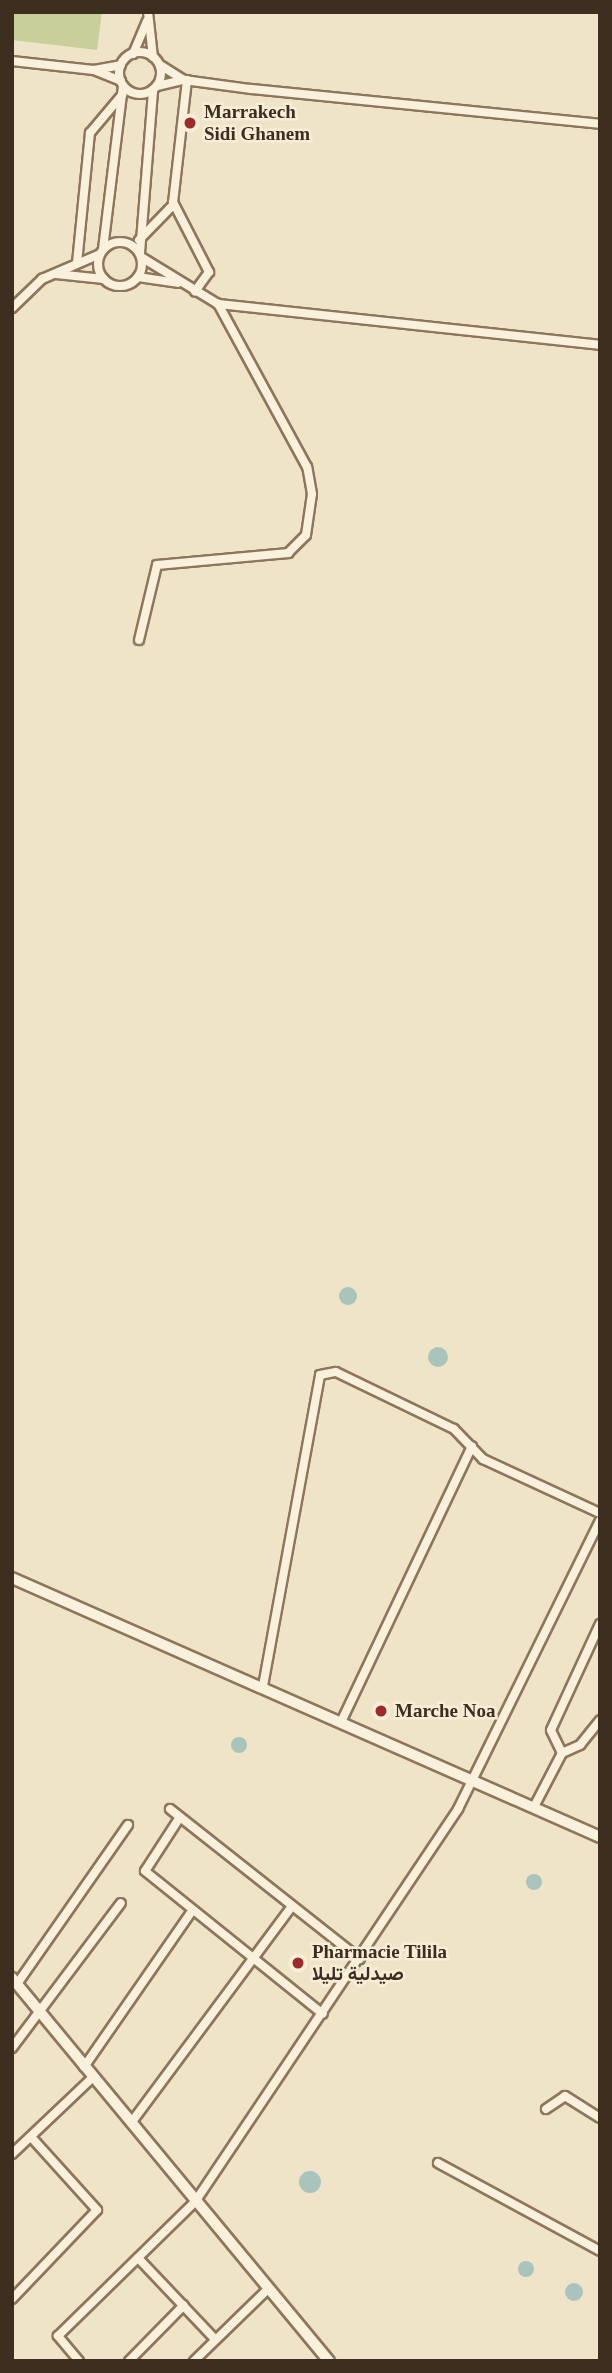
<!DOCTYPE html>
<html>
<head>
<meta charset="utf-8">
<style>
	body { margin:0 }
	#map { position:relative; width:612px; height:2373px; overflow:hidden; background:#f0e4c8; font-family:"Times New Roman",Vazirmatn,serif }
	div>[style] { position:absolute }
	.green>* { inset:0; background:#c9cf9b }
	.water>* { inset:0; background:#a9c4bc }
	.round { border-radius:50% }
	.roads { filter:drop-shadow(2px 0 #8d765c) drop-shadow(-2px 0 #8d765c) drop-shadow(0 2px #8d765c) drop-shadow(0 -2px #8d765c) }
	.minor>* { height:8px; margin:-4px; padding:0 4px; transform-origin:4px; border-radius:4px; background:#faf1dc }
	.minor>.ring { margin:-4px; padding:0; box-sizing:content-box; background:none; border:8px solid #faf1dc; border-radius:50% }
	.tertiary>* { height:10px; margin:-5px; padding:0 5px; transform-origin:5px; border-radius:5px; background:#faf1dc }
	.dots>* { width:19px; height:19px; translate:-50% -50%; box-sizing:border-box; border:4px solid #f7eed8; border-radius:50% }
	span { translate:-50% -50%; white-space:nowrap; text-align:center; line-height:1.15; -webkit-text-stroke:5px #f7eed8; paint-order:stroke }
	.poi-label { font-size:19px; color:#3d2e20; font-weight:700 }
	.left { translate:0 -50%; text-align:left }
	.frame { position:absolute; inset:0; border:14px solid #3d2e20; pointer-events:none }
</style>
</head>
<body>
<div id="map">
	<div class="green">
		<i style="clip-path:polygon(12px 12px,102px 12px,97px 50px,12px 40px)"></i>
	</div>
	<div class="water">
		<i class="round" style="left:339px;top:1287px;width:18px;height:18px"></i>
		<i class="round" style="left:428px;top:1347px;width:20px;height:20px"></i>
		<i class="round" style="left:231px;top:1737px;width:16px;height:16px"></i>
		<i class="round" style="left:526px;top:1874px;width:16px;height:16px"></i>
		<i class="round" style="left:299px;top:2171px;width:22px;height:22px"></i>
		<i class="round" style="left:518px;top:2261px;width:16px;height:16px"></i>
		<i class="round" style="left:565px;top:2283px;width:18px;height:18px"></i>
	</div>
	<div class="roads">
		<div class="minor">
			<i style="left:148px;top:12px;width:45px;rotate:83.7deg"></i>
			<i class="ring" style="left:119px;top:52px;width:34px;height:34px"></i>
			<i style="left:133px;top:54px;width:36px;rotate:-67deg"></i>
			<i style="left:12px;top:61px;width:82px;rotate:6.3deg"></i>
			<i style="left:94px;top:70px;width:27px;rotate:-10deg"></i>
			<i style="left:160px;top:65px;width:28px;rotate:32deg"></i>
			<i style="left:184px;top:80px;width:68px;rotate:7.7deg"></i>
			<i style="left:251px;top:89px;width:351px;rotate:5.7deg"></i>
			<i style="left:94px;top:70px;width:29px;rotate:22deg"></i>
			<i style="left:187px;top:80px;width:123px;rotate:96.5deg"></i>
			<i style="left:173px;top:202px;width:79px;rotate:62.8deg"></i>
			<i style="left:209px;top:272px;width:24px;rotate:126deg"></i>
			<i style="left:157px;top:86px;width:28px;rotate:-13deg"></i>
			<i style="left:139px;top:240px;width:49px;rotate:-45.8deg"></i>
			<i class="ring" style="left:98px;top:242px;width:36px;height:36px"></i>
			<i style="left:103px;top:249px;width:164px;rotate:-83deg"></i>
			<i style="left:140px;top:253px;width:164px;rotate:-85.4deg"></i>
			<i style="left:141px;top:257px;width:90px;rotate:31.4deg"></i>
			<i style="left:218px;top:304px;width:384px;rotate:6.1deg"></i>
			<i style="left:77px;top:263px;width:131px;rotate:-84.3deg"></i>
			<i style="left:90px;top:133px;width:50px;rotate:-49.9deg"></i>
			<i style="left:56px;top:274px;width:48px;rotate:5.9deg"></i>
			<i style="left:138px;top:277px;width:40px;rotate:8.5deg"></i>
			<i style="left:12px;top:308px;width:42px;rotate:-44deg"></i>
			<i style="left:42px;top:279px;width:63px;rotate:-23.3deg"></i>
			<i style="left:139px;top:640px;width:77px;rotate:-76.5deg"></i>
			<i style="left:157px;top:565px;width:132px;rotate:-5.2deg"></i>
			<i style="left:288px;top:553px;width:25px;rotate:-45deg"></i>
			<i style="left:306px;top:535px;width:41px;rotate:-81.7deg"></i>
			<i style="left:312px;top:494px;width:27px;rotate:-100deg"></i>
			<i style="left:307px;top:467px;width:186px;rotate:-118.6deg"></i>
			<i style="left:263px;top:1686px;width:316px;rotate:-79.6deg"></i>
			<i style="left:320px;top:1375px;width:16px;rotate:-11deg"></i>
			<i style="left:336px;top:1372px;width:131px;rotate:25.8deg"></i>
			<i style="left:454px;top:1429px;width:42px;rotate:46deg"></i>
			<i style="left:483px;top:1459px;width:129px;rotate:24.8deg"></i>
			<i style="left:342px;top:1720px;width:303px;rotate:-64.6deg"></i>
			<i style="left:562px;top:1753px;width:25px;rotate:-116deg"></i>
			<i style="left:551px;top:1730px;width:117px;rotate:-65.2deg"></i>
			<i style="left:536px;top:1803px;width:56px;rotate:-62.5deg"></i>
			<i style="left:562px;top:1753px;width:20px;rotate:-24deg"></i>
			<i style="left:580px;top:1745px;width:32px;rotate:-51deg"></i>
			<i style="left:170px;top:1809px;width:242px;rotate:38.3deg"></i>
			<i style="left:180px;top:1817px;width:64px;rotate:122.9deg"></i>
			<i style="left:145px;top:1871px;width:228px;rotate:38.8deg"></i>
			<i style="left:17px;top:1984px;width:194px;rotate:-55.1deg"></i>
			<i style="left:12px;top:2048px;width:181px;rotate:-53.1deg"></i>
			<i style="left:84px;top:2067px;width:190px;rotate:-55.3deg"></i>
			<i style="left:546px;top:2109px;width:23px;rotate:-34deg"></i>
			<i style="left:565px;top:2096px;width:41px;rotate:32.2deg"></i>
			<i style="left:131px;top:2123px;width:270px;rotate:-53.4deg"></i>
			<i style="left:12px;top:2154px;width:112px;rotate:-43.5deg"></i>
			<i style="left:438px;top:2163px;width:184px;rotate:28.5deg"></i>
			<i style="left:138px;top:2258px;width:112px;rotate:46.5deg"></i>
			<i style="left:12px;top:2299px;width:123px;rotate:-46.3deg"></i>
			<i style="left:97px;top:2210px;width:98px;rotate:-132.1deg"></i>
			<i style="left:79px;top:2361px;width:33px;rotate:-130deg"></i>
			<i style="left:58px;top:2336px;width:192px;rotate:-44.4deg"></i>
			<i style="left:195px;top:2202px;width:473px;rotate:-56.2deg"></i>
			<i style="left:458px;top:1809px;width:321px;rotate:-63.8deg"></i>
			<i style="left:129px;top:2361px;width:78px;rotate:-45.5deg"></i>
			<i style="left:194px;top:2361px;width:103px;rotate:-44.2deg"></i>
		</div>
		<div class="tertiary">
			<i style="left:12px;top:1578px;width:643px;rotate:23.77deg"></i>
			<i style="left:12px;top:1978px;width:497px;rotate:50.4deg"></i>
		</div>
	</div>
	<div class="dots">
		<i style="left:190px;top:123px;background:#9e2a2b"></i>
		<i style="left:381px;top:1711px;background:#9e2a2b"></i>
		<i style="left:298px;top:1963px;background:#9e2a2b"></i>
	</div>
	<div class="poi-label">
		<span class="left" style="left:204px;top:123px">Marrakech<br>Sidi Ghanem</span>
		<span class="left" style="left:395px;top:1711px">Marche Noa</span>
		<span class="left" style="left:312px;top:1963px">Pharmacie Tilila<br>صيدلية تليلا</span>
	</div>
	<div class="frame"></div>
</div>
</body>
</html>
